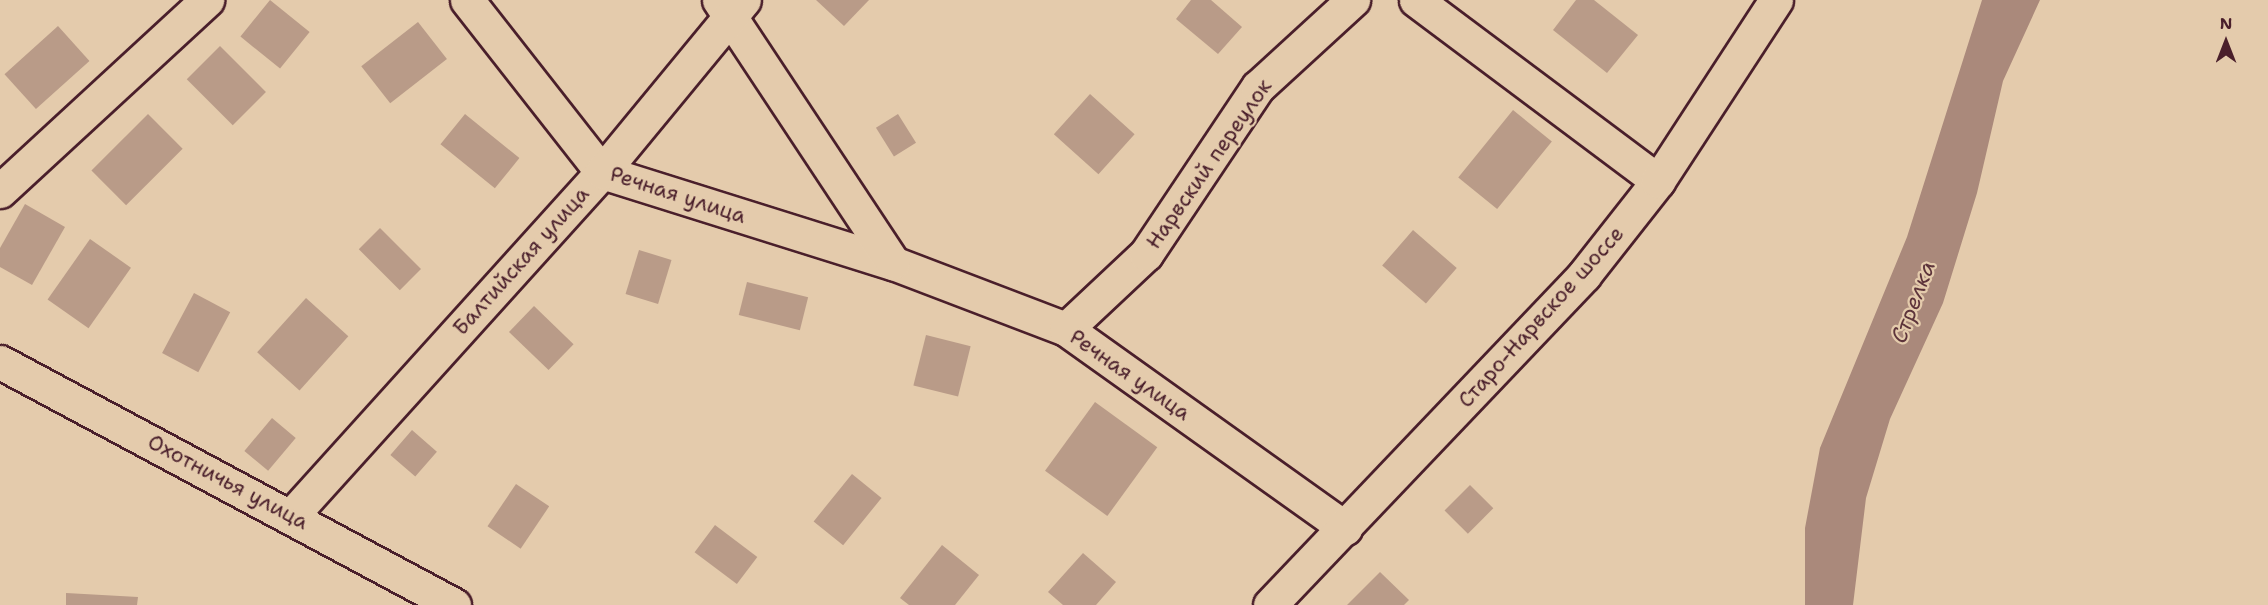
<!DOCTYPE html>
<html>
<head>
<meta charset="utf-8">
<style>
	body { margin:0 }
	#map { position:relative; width:2268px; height:605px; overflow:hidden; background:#e4cbac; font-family:"Shantell Sans",sans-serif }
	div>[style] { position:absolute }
	.water>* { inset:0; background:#aa897b }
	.building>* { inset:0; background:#b99b88; transform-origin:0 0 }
	.roads { filter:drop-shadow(2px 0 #4a1f2b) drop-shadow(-2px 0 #4a1f2b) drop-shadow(0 2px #4a1f2b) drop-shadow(0 -2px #4a1f2b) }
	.minor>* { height:33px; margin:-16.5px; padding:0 16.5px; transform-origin:16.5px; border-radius:16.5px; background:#e4cbac }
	span { translate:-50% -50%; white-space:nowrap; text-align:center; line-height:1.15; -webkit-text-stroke:4.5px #e4cbac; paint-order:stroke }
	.street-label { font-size:21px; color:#4a1f2b }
	.water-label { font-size:22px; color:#5d343b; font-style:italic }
	.north { position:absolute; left:2196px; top:12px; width:60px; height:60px; -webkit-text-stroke:4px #e4cbac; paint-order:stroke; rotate:0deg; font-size:16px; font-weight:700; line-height:24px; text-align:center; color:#4a1f2b }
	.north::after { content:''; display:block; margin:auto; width:21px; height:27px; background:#4a1f2b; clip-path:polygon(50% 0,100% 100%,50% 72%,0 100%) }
</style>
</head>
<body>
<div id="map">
	<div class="water">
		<i style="clip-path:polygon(1982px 0,2040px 0,2003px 81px,1977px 193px,1943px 303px,1890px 419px,1866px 498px,1853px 605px,1805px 605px,1805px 528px,1820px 448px,1907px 237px)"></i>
	</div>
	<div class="building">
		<i style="left:270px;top:0;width:51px;height:47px;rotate:39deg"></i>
		<i style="clip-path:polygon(816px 0,869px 0,844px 26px)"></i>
		<i style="clip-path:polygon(1191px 0,1211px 0,1242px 27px,1218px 54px,1176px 19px)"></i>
		<i style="clip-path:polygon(1576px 0,1594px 0,1638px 35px,1607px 73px,1553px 30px)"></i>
		<i style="left:418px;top:22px;width:47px;height:72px;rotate:52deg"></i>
		<i style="left:58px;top:26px;width:47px;height:72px;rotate:48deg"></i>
		<i style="left:220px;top:46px;width:65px;height:47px;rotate:45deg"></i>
		<i style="left:1090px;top:94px;width:60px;height:54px;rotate:42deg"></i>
		<i style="left:1513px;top:110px;width:50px;height:87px;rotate:39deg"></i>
		<i style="left:148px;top:114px;width:49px;height:80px;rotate:45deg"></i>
		<i style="left:465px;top:114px;width:70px;height:39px;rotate:39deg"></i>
		<i style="left:898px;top:114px;width:34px;height:26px;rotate:58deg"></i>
		<i style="clip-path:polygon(25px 204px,65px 227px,32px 285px,0 267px,0 248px)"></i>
		<i style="left:380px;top:228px;width:58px;height:30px;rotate:45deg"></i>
		<i style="left:1413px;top:230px;width:58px;height:47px;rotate:41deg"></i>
		<i style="left:90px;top:239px;width:50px;height:74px;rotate:35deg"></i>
		<i style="left:639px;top:250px;width:34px;height:46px;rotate:17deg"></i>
		<i style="left:747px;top:282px;width:63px;height:34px;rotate:14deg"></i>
		<i style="left:194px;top:293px;width:41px;height:68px;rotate:28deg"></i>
		<i style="left:306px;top:298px;width:57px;height:73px;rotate:42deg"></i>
		<i style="left:534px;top:306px;width:55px;height:36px;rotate:44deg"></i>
		<i style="left:926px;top:335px;width:46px;height:52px;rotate:14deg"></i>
		<i style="left:1095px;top:402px;width:77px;height:85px;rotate:36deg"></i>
		<i style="left:272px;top:418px;width:31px;height:43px;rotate:40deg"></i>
		<i style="left:412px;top:430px;width:33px;height:33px;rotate:41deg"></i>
		<i style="left:852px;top:474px;width:38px;height:61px;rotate:39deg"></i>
		<i style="left:516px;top:484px;width:40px;height:51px;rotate:34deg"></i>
		<i style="left:1470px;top:485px;width:33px;height:36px;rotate:45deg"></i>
		<i style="left:715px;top:525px;width:53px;height:34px;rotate:37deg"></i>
		<i style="clip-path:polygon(942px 545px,979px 575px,955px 605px,909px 605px,900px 598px)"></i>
		<i style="clip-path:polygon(1083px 553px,1116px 582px,1096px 605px,1063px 605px,1048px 592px)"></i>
		<i style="clip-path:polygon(1380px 572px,1409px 600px,1404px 605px,1347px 605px)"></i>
		<i style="clip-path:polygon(66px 593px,138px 597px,137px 605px,66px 605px)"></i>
	</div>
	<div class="roads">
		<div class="minor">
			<i style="left:467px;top:0;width:219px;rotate:51.9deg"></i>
			<i style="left:602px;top:172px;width:305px;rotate:17.4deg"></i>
			<i style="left:893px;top:263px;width:185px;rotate:20.9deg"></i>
			<i style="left:1066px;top:329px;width:343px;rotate:35.5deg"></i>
			<i style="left:719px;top:0;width:315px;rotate:56.5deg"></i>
			<i style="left:1416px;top:0;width:302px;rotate:36.8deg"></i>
			<i style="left:0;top:191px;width:282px;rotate:-42.7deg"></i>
			<i style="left:1066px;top:329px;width:110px;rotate:-43.2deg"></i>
			<i style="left:1146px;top:254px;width:201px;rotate:-56.2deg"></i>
			<i style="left:1258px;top:87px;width:129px;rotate:-42.5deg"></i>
			<i style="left:0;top:362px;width:515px;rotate:28.16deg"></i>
			<i style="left:292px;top:515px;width:462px;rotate:-47.9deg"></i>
			<i style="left:602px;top:172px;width:223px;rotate:-50.5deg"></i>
			<i style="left:1270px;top:605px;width:456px;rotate:-46.4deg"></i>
			<i style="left:1584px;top:275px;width:120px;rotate:-51.8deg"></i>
			<i style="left:1658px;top:181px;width:216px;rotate:-56.9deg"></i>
		</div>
	</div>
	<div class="street-label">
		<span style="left:1209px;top:164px;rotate:-55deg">Нарвский переулок</span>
		<span style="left:678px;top:195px;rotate:18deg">Речная улица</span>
		<span style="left:521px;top:261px;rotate:-48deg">Балтийская улица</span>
		<span style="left:1541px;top:317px;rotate:-48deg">Старо-Нарвское шоссе</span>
		<span style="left:1130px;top:375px;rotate:35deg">Речная улица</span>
		<span style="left:228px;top:482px;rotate:28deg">Охотничья улица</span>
	</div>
	<div class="water-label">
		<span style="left:1913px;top:302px;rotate:-69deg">Стрелка</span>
	</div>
	<div class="north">N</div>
</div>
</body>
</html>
